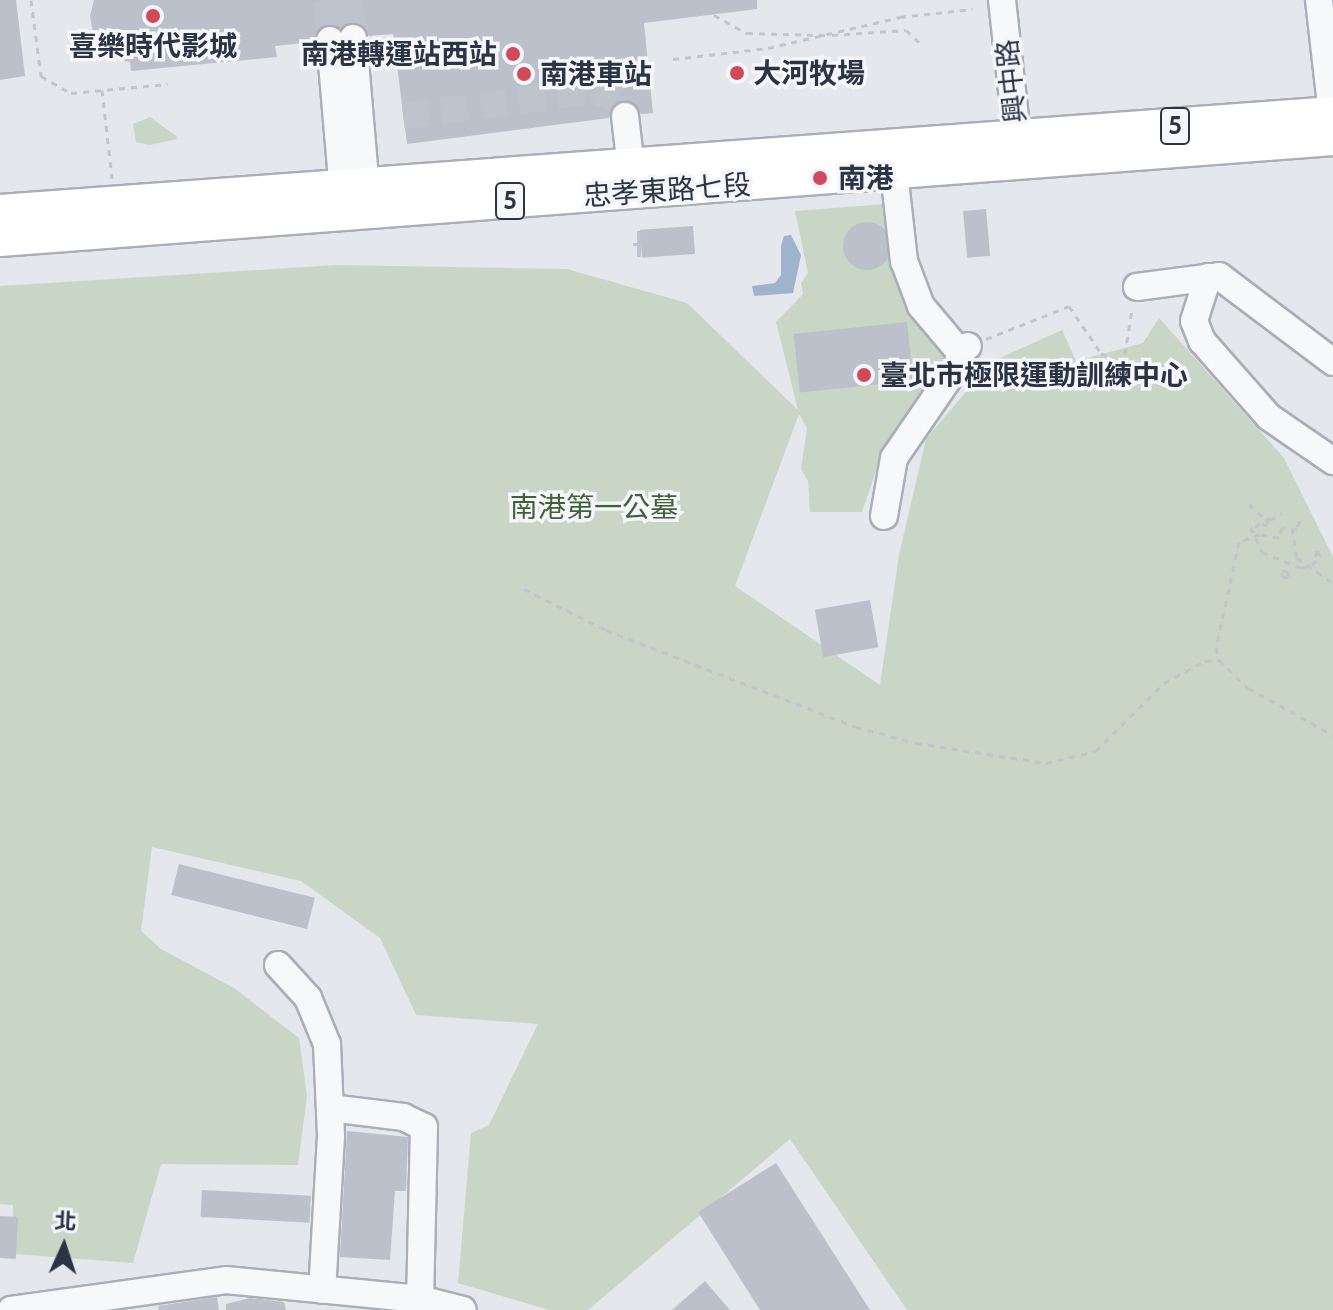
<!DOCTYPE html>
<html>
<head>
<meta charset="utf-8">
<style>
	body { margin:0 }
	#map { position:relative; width:1333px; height:1310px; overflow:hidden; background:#e4e7ec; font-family:Cabin,"Noto Sans TC",sans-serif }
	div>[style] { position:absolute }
	.green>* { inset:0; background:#c9d6c5 }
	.water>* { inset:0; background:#9fb4cc }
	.building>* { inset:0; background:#bbc0ca; transform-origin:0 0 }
	.round { border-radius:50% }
	.minor-tunnel>* { height:26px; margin-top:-13px; transform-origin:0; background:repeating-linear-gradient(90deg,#bfc3cb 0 26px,transparent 0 39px) }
	.path>* { height:3px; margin-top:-1.5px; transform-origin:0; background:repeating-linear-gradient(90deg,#c2c5cb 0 6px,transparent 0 12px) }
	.roads { filter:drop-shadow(2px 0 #a9aeb7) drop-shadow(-2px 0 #a9aeb7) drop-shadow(0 2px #a9aeb7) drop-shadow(0 -2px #a9aeb7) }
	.minor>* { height:26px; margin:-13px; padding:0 13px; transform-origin:13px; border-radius:13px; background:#f7f8fa }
	.major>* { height:32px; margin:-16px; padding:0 16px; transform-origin:16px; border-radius:16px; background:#fff }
	.dots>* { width:22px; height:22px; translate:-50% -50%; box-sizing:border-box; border:4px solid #f4f6f9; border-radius:50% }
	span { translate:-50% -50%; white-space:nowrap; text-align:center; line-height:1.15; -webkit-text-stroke:7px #f4f6f9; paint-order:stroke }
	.shield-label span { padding:2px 6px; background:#f4f6f9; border:2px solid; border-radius:6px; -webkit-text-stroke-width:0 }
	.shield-label { font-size:26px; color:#2b3445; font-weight:700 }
	.poi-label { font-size:28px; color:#2b3445; font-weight:700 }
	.right { translate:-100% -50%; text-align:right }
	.left { translate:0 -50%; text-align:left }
	.street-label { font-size:28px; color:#2b3445 }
	.park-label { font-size:28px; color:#3f6138 }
	.north { position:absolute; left:24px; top:1206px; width:80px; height:80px; -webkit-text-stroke:6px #f4f6f9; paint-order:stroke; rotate:3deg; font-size:22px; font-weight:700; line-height:32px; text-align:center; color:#2b3445 }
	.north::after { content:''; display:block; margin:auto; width:28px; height:36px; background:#2b3445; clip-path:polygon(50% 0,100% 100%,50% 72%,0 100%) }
</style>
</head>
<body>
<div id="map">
	<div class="green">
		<i style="clip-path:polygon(150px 117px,176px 136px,177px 139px,150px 145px,136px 142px,133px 124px)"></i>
		<i style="clip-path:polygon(898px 203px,904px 261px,959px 351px,879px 462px,862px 512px,810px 512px,808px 481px,801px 469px,807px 428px,799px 414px,735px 586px,880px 685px,899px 555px,926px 439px,991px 362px,1062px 330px,1076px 361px,1143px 343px,1159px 318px,1284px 458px,1333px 557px,1333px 1310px,907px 1310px,790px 1139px,588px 1310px,549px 1310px,458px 1283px,471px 1133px,489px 1125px,538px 1024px,416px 1015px,380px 938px,301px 881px,152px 847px,141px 931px,161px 949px,234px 988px,299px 1038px,307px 1096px,298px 1165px,161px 1164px,133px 1263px,14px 1254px,13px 1205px,0 1204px,0 286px,336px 265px,567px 269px,687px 303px,798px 410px,776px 322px,803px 294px,801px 283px,808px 273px,795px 211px)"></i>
	</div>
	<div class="water">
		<i style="clip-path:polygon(791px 235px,801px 255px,793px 293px,754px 296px,752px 286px,775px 283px,781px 275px,781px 246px,784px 236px)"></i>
	</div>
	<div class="building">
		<i style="clip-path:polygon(0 0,16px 0,25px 76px,0 80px)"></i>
		<i style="clip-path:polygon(94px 0,757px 0,757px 9px,644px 23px,653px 113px,641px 114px,632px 102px,622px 100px,611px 109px,609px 118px,407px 144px,393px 34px,369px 36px,359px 23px,341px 29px,328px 24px,316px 33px,314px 42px,275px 46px,277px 57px,131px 71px,130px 62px,116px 59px,95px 42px,90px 16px)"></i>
		<i style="left:986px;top:209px;width:47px;height:23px;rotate:85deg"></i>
		<i class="round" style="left:843px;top:222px;width:48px;height:48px"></i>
		<i style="left:693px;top:226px;width:28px;height:53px;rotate:86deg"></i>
		<i style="left:907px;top:322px;width:59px;height:114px;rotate:84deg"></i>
		<i style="left:870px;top:600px;width:48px;height:56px;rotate:80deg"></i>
		<i style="left:179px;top:864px;width:140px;height:32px;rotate:14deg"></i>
		<i style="clip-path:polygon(347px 1131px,408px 1137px,406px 1191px,395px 1191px,390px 1260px,340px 1257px)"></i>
		<i style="clip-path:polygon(776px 1163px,870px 1310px,760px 1310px,698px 1212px)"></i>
		<i style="left:202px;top:1190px;width:109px;height:27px;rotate:3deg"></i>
		<i style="left:0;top:1216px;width:18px;height:42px;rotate:3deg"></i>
		<i style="clip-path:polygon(705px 1281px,730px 1310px,672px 1310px)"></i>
		<i style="clip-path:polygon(217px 1297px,219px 1310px,159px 1310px,158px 1306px)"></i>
		<i style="clip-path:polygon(250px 1298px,284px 1302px,286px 1310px,226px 1310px,226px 1304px)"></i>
	</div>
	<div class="minor-tunnel">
		<i style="left:327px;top:0;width:40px;rotate:85.7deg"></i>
		<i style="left:350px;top:0;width:38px;rotate:85deg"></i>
		<i style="left:403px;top:116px;width:195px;rotate:-7.4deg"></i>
		<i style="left:596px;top:91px;width:23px;rotate:23deg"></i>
		<i style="left:617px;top:100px;width:18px;rotate:63deg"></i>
		<i style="left:637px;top:244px;width:4px"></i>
	</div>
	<div class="path">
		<i style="left:31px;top:0;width:77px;rotate:82.5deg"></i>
		<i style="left:41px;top:76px;width:34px;rotate:30deg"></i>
		<i style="left:71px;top:93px;width:97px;rotate:-5.3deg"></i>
		<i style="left:714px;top:15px;width:38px;rotate:29deg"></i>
		<i style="left:747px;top:33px;width:78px;rotate:1.5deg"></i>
		<i style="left:832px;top:35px;width:74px;rotate:-3.9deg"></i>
		<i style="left:906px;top:30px;width:21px;rotate:43deg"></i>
		<i style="left:673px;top:59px;width:96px;rotate:-6.6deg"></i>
		<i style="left:768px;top:48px;width:136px;rotate:-13.2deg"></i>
		<i style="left:900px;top:17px;width:73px;rotate:-6.3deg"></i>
		<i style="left:102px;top:90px;width:89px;rotate:83.5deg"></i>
		<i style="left:633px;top:244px;width:4px"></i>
		<i style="left:986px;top:339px;width:89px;rotate:-21.7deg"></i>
		<i style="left:1069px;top:306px;width:57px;rotate:55.8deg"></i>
		<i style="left:1101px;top:353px;width:26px;rotate:31deg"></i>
		<i style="left:1123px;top:366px;width:58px;rotate:-81deg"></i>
		<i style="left:1249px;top:504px;width:19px;rotate:43deg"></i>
		<i style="left:1270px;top:520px;width:13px;rotate:-29deg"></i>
		<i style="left:1300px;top:521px;width:9px;rotate:111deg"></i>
		<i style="left:1297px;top:529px;width:15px;rotate:-176deg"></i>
		<i style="left:1282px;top:528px;width:10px;rotate:107deg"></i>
		<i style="left:1279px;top:538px;width:19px;rotate:-168deg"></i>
		<i style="left:1260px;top:534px;width:22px;rotate:159deg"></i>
		<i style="left:1239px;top:542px;width:108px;rotate:102.2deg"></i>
		<i style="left:1216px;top:648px;width:12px;rotate:76deg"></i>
		<i style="left:1219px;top:660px;width:40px;rotate:44deg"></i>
		<i style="left:1248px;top:688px;width:97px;rotate:28.9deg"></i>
		<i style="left:1255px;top:527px;width:17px;rotate:-33deg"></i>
		<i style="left:1269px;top:518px;width:8px;rotate:104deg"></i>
		<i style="left:1267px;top:526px;width:7px;rotate:-153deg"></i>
		<i style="left:1292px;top:528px;width:30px;rotate:81deg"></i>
		<i style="left:1297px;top:558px;width:44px;rotate:34.8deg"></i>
		<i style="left:1252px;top:533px;width:6px;rotate:-99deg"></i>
		<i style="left:1251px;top:527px;width:27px;rotate:66deg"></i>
		<i style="left:1262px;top:552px;width:42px;rotate:22.3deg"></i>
		<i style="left:1301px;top:568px;width:11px;rotate:-15deg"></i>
		<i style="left:1312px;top:565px;width:13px;rotate:-51deg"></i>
		<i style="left:1320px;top:555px;width:5px;rotate:-127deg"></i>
		<i style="left:1317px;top:551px;width:7px;rotate:106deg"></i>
		<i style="left:1284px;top:570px;width:6px;rotate:31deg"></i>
		<i style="left:1289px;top:573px;width:6px;rotate:121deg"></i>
		<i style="left:1286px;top:578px;width:6px;rotate:-149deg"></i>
		<i style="left:1281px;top:575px;width:6px;rotate:-59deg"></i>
		<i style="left:524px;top:589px;width:92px;rotate:26.6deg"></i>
		<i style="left:606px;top:630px;width:268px;rotate:21.2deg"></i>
		<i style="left:856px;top:727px;width:62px;rotate:14.9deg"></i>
		<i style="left:916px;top:743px;width:132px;rotate:8.7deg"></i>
		<i style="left:1046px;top:763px;width:51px;rotate:-13.5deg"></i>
		<i style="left:1096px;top:751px;width:96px;rotate:-45deg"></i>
		<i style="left:1164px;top:683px;width:47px;rotate:-28.2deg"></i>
		<i style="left:1205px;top:661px;width:14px;rotate:-4deg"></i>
	</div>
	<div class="roads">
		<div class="minor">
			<i style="left:1002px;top:0;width:156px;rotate:83.7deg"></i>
			<i style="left:1319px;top:0;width:124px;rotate:83.5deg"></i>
			<i style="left:353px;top:38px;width:165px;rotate:85.1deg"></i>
			<i style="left:330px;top:40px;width:165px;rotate:85.1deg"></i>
			<i style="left:625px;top:116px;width:52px;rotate:83.4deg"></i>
			<i style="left:894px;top:172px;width:90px;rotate:83.6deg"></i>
			<i style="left:904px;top:261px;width:48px;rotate:69.3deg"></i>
			<i style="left:921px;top:306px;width:59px;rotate:49.8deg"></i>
			<i style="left:1208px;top:277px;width:46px;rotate:107.7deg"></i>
			<i style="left:1194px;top:321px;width:22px;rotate:68deg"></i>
			<i style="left:1202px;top:341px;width:101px;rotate:48.6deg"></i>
			<i style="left:1269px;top:417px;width:78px;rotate:34.5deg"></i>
			<i style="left:1137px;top:287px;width:83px;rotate:-7.6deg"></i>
			<i style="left:1219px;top:276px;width:143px;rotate:37deg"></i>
			<i style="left:884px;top:516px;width:59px;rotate:-80.2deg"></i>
			<i style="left:894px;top:458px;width:115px;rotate:-55.6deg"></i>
			<i style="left:959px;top:363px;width:12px;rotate:-90deg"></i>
			<i style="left:959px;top:351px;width:10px;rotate:-29deg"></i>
			<i style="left:278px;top:965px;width:45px;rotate:47.7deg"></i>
			<i style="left:308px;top:998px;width:50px;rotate:67.6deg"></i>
			<i style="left:327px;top:1044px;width:92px;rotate:87.5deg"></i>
			<i style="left:331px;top:1136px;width:154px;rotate:93.3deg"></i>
			<i style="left:330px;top:1108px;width:74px;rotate:7deg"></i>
			<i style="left:403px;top:1117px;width:23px;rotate:25deg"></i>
			<i style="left:424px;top:1127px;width:172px;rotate:91.3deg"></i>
			<i style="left:11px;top:1310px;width:217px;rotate:-7.9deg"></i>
			<i style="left:226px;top:1280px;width:195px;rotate:5.6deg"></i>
			<i style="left:420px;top:1299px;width:44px;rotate:14.3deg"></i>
		</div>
		<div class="major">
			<i style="left:0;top:211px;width:1337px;rotate:-4.2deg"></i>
			<i style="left:0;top:240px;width:1337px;rotate:-4.33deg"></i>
		</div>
	</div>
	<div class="dots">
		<i style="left:153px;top:16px;background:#d1495b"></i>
		<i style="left:513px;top:54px;background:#d1495b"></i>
		<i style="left:737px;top:73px;background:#d1495b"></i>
		<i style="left:524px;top:74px;background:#d1495b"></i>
		<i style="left:820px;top:178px;background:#d1495b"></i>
		<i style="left:864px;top:375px;background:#d1495b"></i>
	</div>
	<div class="shield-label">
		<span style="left:1175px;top:126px">5</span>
		<span style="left:510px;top:201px">5</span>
	</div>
	<div class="poi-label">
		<span style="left:153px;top:46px">喜樂時代影城</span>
		<span class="right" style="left:497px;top:54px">南港轉運站西站</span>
		<span class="left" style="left:753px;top:73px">大河牧場</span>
		<span class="left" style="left:540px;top:74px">南港車站</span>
		<span class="left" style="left:838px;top:178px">南港</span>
		<span class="left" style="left:880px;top:375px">臺北市極限運動訓練中心</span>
	</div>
	<div class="street-label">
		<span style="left:1011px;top:81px;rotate:-96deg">興中路</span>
		<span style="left:667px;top:190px;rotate:-4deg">忠孝東路七段</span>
	</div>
	<div class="park-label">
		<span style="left:594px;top:507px">南港第一公墓</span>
	</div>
	<div class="north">北</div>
</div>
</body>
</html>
